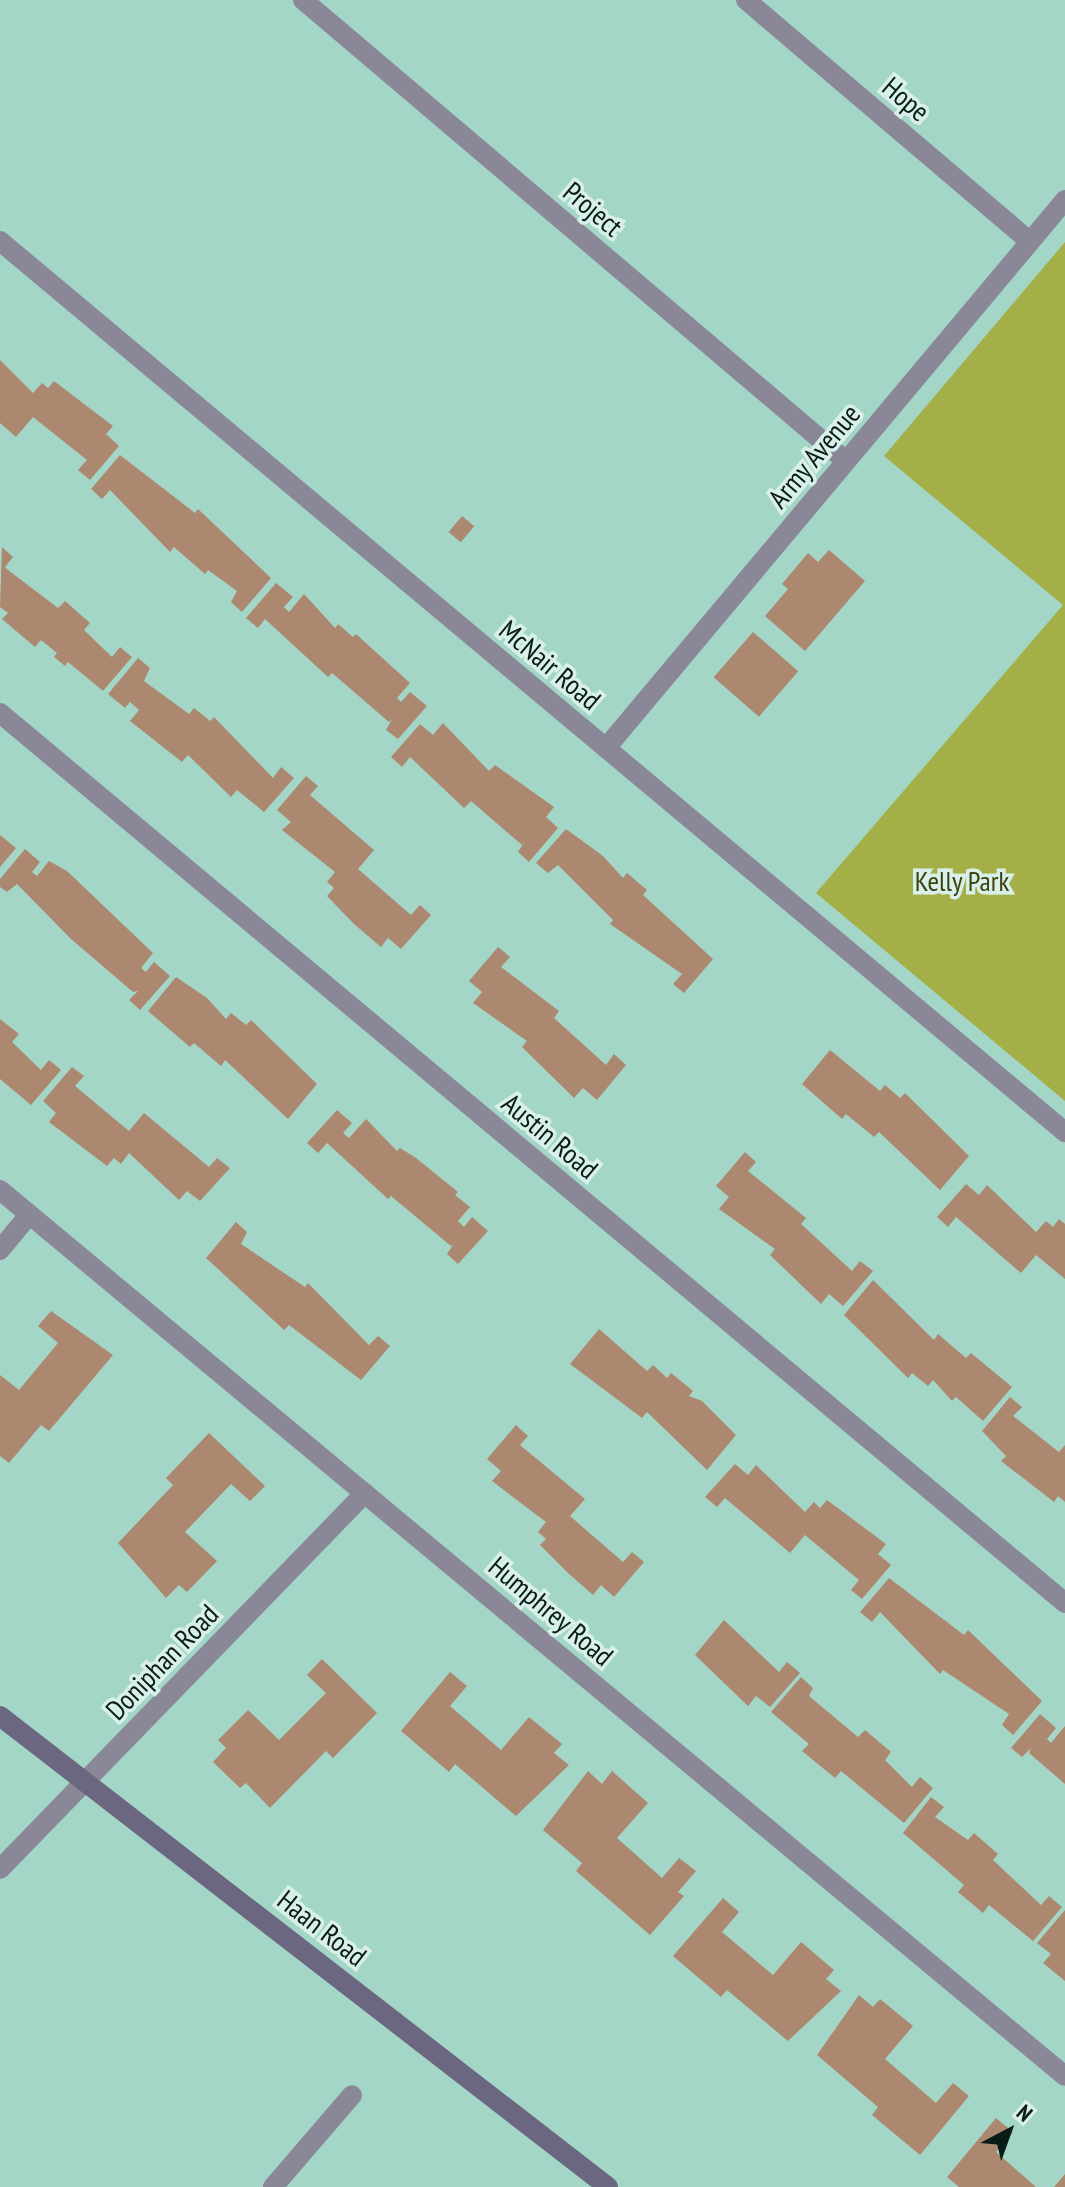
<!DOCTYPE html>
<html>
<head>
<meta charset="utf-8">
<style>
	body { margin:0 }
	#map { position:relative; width:1065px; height:2187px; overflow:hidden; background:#a4d6c7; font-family:"PT Sans Narrow",sans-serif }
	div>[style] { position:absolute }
	.green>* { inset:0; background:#a5af48 }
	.building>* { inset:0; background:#ac8870; transform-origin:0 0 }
	.street>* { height:20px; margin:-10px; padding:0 10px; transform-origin:10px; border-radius:10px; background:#8a8798 }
	.secondary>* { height:20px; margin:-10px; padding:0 10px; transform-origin:10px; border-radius:10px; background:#6c6780 }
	span { translate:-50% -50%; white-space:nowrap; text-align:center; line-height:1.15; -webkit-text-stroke:7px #d8f0e9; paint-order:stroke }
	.street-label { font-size:28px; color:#091c17 }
	.park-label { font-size:28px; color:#3d420e }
	.north { position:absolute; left:969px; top:2091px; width:80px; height:80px; -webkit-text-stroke:6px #d8f0e9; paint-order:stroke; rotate:41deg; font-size:22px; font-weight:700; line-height:32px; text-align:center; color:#091c17 }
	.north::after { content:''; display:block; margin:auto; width:28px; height:36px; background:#091c17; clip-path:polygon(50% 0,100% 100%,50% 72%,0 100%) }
</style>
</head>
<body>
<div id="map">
	<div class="green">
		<i style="clip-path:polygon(1065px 242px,1065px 1101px,816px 893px,1063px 605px,884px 456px)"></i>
	</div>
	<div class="building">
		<i style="clip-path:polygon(0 360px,33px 393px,42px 383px,48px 388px,54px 381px,113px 426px,106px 434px,119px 446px,90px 480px,78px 470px,87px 460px,33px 417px,16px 437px,0 423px)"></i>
		<i style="clip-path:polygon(120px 455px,195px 513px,198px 509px,271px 578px,242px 612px,231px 602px,237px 591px,208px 570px,205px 574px,174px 547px,170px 552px,110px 490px,102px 499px,91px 489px)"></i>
		<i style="left:462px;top:516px;width:16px;height:21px;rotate:40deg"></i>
		<i style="clip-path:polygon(2px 547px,13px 557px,5px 567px,8px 570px,58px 608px,65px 601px,90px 623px,84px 630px,112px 657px,120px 647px,132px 657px,103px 691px,68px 662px,65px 666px,54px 657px,57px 653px,41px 640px,35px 647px,2px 619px,8px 613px,0 607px)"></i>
		<i style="clip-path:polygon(829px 550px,865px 581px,805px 651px,765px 616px,788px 589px,782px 584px,808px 553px,818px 562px)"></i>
		<i style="clip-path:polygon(276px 583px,293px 597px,284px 607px,289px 612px,304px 594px,335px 628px,338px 624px,353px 637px,356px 634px,410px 683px,397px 698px,401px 702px,410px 692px,427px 706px,398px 739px,386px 730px,392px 719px,389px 722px,332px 673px,328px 677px,265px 619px,258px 628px,246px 618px)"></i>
		<i style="left:753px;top:632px;width:60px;height:60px;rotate:41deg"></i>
		<i style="clip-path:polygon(138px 658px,150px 668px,144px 681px,189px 714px,194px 708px,210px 721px,214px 717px,273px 778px,281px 767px,294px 778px,264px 812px,237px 790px,231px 797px,188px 755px,182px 762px,130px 721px,139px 710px,130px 702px,125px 708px,108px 694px)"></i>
		<i style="clip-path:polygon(443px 723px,489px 771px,495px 765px,554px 807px,546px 817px,558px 828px,529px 862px,518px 852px,525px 841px,522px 845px,471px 801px,464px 808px,410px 757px,402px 767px,391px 757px,420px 724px,433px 735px)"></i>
		<i style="clip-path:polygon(306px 776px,318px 786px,310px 795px,374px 850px,358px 869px,411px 915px,420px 905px,431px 915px,401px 949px,388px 938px,381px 947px,354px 924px,327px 896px,334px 888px,327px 882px,335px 872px,282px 830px,291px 822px,277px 810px)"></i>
		<i style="clip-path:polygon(566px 829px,603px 856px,623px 878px,627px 873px,647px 890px,643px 895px,713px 959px,684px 993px,673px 984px,682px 974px,610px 924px,613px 920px,558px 865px,548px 873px,536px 863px)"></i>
		<i style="clip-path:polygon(0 835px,16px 848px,0 867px)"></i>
		<i style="clip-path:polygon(25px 849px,40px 862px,32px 872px,37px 876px,49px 861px,67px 871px,153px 953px,141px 968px,146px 972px,154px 962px,170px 976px,140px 1010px,129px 1000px,138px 991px,133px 992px,71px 939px,17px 884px,7px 892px,0 887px,0 879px)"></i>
		<i style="clip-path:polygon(498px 947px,510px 957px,501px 967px,559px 1011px,554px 1018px,606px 1065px,614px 1054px,626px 1065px,597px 1100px,583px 1088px,574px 1098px,522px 1047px,527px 1041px,473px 1003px,482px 992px,469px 981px)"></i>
		<i style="clip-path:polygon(176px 977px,207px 998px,226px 1019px,231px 1013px,246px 1025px,251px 1020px,317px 1084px,288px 1119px,225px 1060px,221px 1066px,194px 1043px,190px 1047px,148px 1011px)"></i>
		<i style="clip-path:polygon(0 1019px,19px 1034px,12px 1042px,41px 1070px,49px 1060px,61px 1070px,31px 1105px,0 1079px)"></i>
		<i style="clip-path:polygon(830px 1050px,880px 1091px,885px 1085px,900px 1098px,905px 1093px,969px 1156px,940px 1190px,879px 1132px,874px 1137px,846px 1114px,842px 1119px,802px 1084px)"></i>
		<i style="clip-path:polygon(72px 1067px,84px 1076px,75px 1086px,129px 1131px,144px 1113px,209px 1167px,217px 1158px,230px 1168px,200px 1201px,187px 1191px,179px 1200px,129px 1153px,121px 1164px,114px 1158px,107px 1166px,49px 1122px,56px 1113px,43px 1101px)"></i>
		<i style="clip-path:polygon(337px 1110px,352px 1123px,343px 1133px,349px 1138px,366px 1119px,397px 1151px,400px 1148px,416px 1158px,458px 1192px,455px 1195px,470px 1207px,458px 1221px,464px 1227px,472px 1217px,488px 1231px,458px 1264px,447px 1254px,454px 1243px,451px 1246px,391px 1196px,388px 1199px,327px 1143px,318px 1153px,307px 1143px)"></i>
		<i style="clip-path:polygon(745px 1152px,756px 1162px,748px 1171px,806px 1218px,801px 1224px,852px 1271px,860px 1261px,873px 1271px,843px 1306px,829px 1294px,821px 1304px,770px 1255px,775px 1249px,719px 1209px,729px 1197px,716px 1186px)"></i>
		<i style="clip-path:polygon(966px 1184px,979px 1195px,987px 1185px,1036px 1232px,1046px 1221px,1053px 1227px,1059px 1219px,1065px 1224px,1065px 1279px,1036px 1255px,1021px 1273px,956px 1217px,948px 1227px,937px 1217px)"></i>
		<i style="clip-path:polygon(236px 1222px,247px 1232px,241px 1244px,305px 1287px,308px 1283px,369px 1345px,378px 1336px,390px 1346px,361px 1380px,289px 1325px,284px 1330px,206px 1258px)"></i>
		<i style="clip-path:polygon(873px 1280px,934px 1340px,938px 1334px,966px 1358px,971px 1353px,1012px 1387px,983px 1421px,956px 1397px,952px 1401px,933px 1380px,928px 1386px,912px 1373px,908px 1378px,844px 1315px)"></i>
		<i style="clip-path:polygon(51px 1311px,113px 1355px,49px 1431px,41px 1425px,9px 1463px,0 1456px,0 1375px,19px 1390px,58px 1343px,38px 1326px)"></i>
		<i style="clip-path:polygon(599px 1329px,647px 1371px,653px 1365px,667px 1378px,671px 1373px,693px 1391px,689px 1396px,702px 1401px,736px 1435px,707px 1470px,647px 1412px,642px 1418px,570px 1364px)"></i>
		<i style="clip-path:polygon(1010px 1397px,1022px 1407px,1013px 1416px,1059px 1452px,1065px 1445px,1065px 1502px,1058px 1496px,1054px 1502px,1001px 1461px,1006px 1456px,982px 1431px)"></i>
		<i style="clip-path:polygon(516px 1425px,528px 1436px,520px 1445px,585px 1499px,570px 1516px,623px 1562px,632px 1552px,644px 1562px,614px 1597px,601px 1585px,593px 1595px,568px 1573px,540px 1545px,546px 1539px,538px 1532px,546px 1522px,492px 1481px,501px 1471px,487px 1459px)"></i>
		<i style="clip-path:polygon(209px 1433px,265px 1486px,250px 1501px,231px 1484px,185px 1532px,217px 1561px,187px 1592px,179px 1585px,166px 1598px,118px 1543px,173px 1485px,166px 1478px)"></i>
		<i style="clip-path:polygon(735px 1464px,748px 1475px,756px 1465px,805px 1512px,814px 1502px,820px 1508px,827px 1500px,886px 1544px,878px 1554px,891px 1565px,862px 1599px,851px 1590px,859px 1580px,805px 1535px,790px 1553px,725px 1498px,717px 1507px,705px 1497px)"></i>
		<i style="clip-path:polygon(889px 1578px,964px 1635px,968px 1630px,1042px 1701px,1013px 1735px,1002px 1725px,1009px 1714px,943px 1670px,940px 1674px,880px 1612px,872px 1622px,860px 1612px)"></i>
		<i style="clip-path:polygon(724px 1620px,779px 1672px,787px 1662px,800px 1673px,770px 1707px,756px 1696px,748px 1706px,695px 1655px)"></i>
		<i style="clip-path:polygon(322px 1659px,377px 1713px,333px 1758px,326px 1751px,270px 1808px,246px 1783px,240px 1788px,213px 1762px,226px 1748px,218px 1740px,248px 1710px,279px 1740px,326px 1693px,307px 1675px)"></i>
		<i style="clip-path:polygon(450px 1672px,467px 1686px,450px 1706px,501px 1750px,529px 1717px,562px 1744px,554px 1753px,569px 1765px,516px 1816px,455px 1764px,449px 1772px,401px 1731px)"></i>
		<i style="clip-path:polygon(801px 1677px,813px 1688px,807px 1700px,809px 1696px,858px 1737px,865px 1730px,891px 1752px,885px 1760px,912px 1787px,920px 1777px,933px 1788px,904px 1823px,841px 1771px,835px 1778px,802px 1751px,809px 1744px,771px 1712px)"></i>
		<i style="clip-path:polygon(1040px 1714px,1056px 1728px,1047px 1739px,1051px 1743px,1065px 1726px,1065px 1784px,1029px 1753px,1031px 1748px,1022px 1757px,1011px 1748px)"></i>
		<i style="clip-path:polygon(588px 1771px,602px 1784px,612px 1771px,648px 1803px,617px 1838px,662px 1878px,679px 1858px,696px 1871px,678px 1892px,684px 1896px,650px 1935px,576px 1871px,582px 1863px,543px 1830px)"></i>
		<i style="clip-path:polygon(931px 1797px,944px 1807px,935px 1817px,968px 1840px,974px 1833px,998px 1854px,993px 1860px,1041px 1905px,1049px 1896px,1062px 1907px,1033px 1941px,989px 1905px,983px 1913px,958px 1892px,964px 1885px,903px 1833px)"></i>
		<i style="clip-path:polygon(723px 1898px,739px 1912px,722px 1932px,773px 1975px,801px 1942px,834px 1970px,826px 1979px,841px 1991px,788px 2041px,727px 1990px,721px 1997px,673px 1956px)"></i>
		<i style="clip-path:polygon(1065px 1910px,1065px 1981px,1043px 1963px,1051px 1954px,1037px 1943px)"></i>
		<i style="clip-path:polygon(859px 1995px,873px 2007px,880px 1999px,913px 2026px,885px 2059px,936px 2103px,953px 2083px,969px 2096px,920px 2155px,872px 2115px,878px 2107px,817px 2055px)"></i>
		<i style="clip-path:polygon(996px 2118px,1013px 2132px,996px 2152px,1036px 2187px,959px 2187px,947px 2177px)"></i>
		<i style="clip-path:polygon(1065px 2174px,1065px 2187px,1054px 2187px)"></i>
	</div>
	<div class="street">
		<i style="left:303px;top:0;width:712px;rotate:40.33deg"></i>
		<i style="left:746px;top:0;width:373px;rotate:40.4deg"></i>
		<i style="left:0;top:241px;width:1389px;rotate:39.92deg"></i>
		<i style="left:0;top:713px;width:1388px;rotate:39.88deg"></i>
		<i style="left:606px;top:748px;width:715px;rotate:-50.05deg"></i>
		<i style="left:0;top:1190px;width:1385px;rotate:39.76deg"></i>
		<i style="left:0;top:1250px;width:45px;rotate:-50.4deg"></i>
		<i style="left:0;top:1869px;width:524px;rotate:-45.85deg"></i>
		<i style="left:273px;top:2187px;width:121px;rotate:-49.3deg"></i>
	</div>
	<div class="secondary">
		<i style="left:0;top:1716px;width:769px;rotate:37.76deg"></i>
	</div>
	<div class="street-label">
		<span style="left:906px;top:99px;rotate:40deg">Hope</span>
		<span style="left:593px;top:209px;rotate:40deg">Project</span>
		<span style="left:814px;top:456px;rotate:-50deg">Army Avenue</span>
		<span style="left:550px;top:665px;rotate:40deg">McNair Road</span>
		<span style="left:550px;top:1136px;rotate:40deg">Austin Road</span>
		<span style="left:551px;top:1611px;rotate:40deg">Humphrey Road</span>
		<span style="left:162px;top:1662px;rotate:-46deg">Doniphan Road</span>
		<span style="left:322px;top:1928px;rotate:38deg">Haan Road</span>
	</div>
	<div class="park-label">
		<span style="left:962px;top:881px">Kelly Park</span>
	</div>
	<div class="north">N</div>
</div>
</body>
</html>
